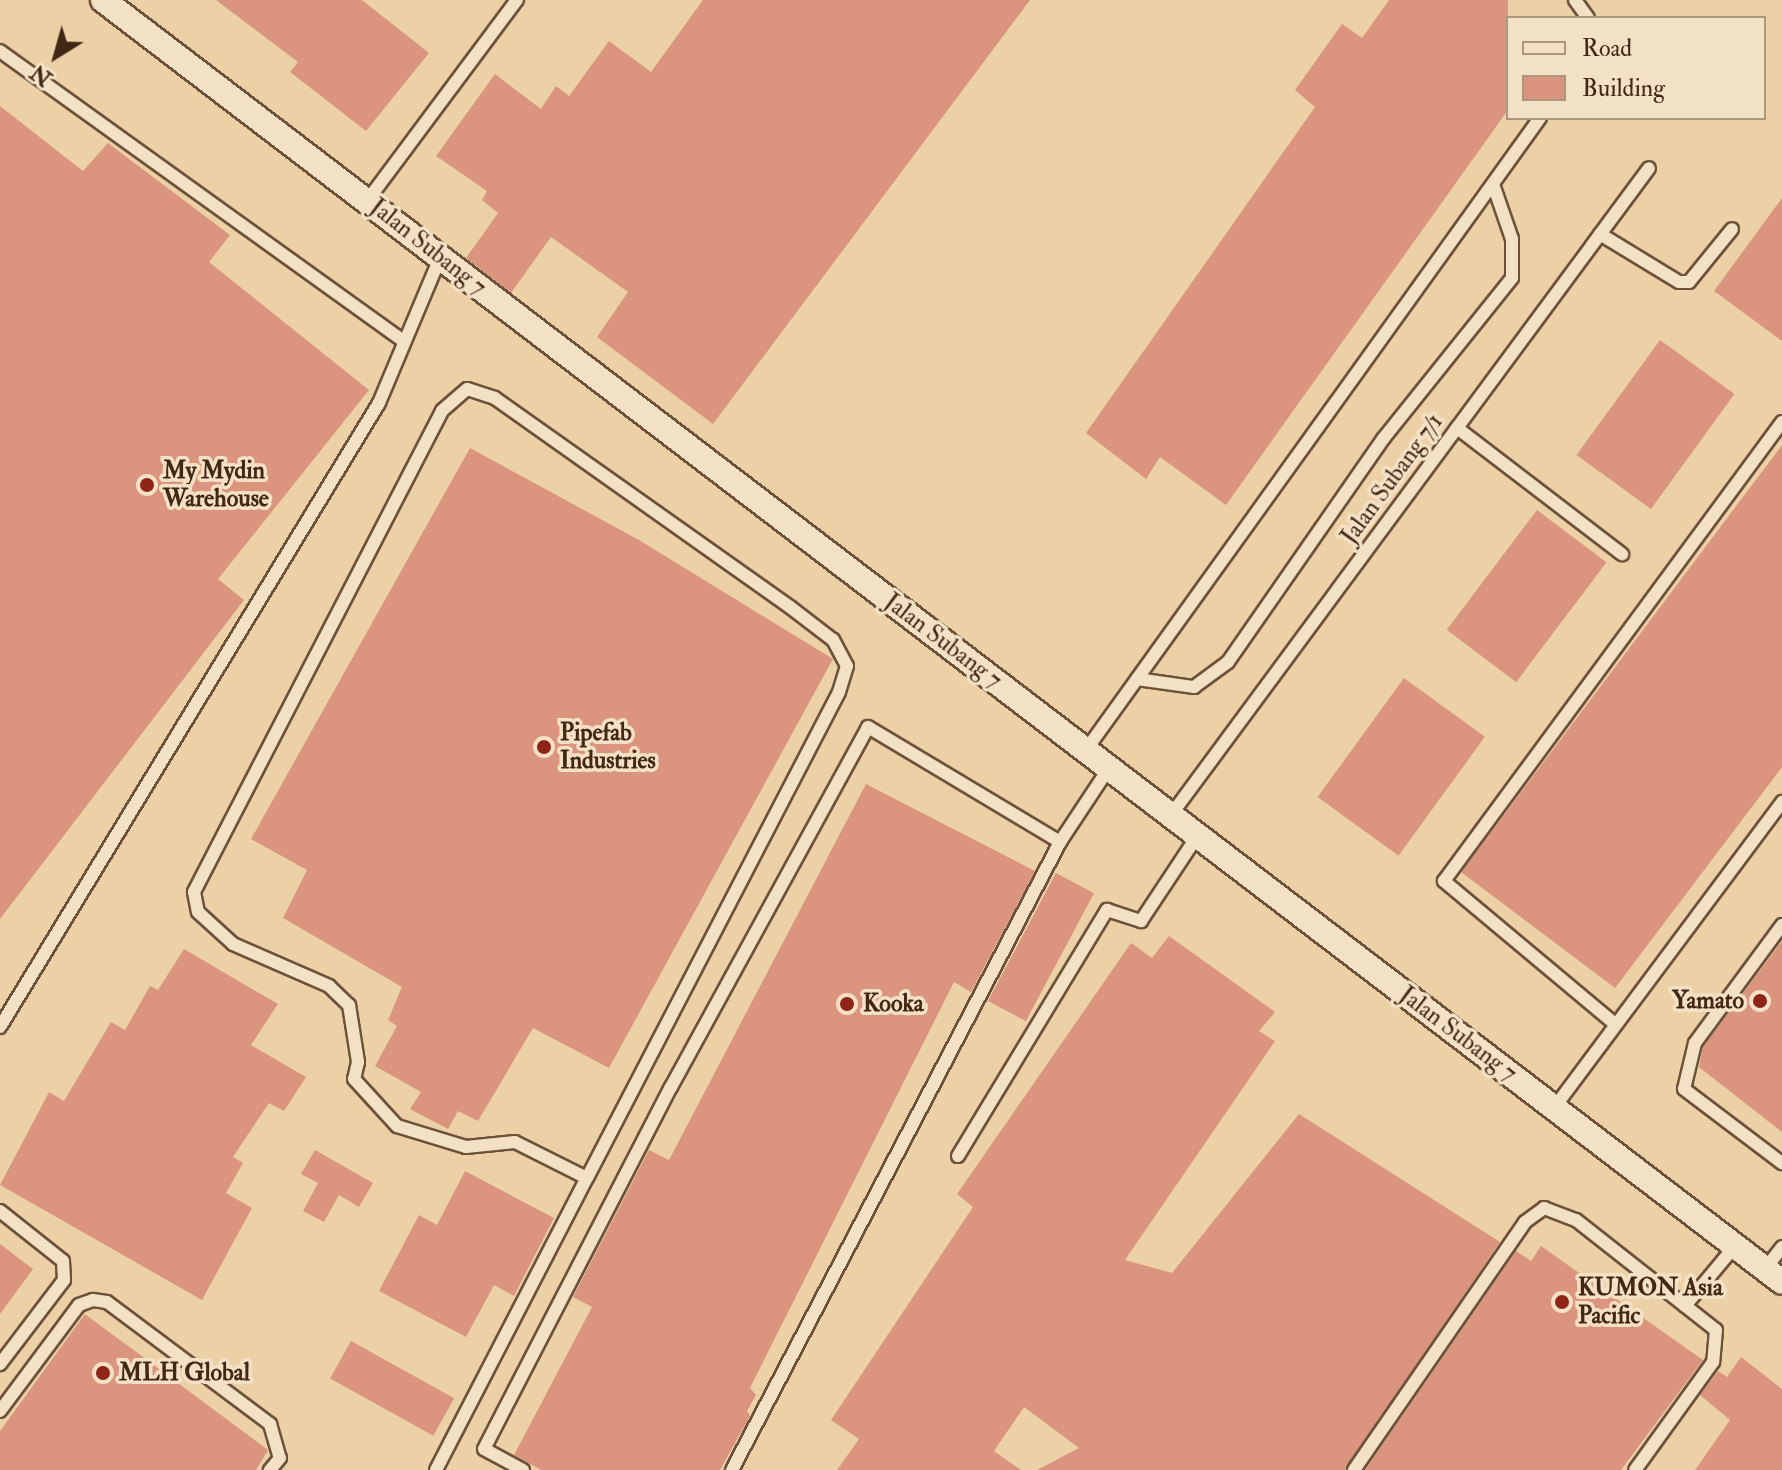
<!DOCTYPE html>
<html>
<head>
<meta charset="utf-8">
<style>
	body { margin:0 }
	#map { position:relative; width:1782px; height:1470px; overflow:hidden; background:#ecd1a7; font-family:"IM FELL Double Pica",serif }
	div>[style] { position:absolute }
	.building>* { inset:0; background:#db957f; transform-origin:0 0 }
	.roads { filter:drop-shadow(2px 0 #6d523a) drop-shadow(-2px 0 #6d523a) drop-shadow(0 2px #6d523a) drop-shadow(0 -2px #6d523a) }
	.service>* { height:12px; margin:-6px; padding:0 6px; transform-origin:6px; border-radius:6px; background:#f3e1c6 }
	.minor>* { height:24px; margin:-12px; padding:0 12px; transform-origin:12px; border-radius:12px; background:#f3e1c6 }
	.dots>* { width:22px; height:22px; translate:-50% -50%; box-sizing:border-box; border:4px solid #f3e1c6; border-radius:50% }
	span { translate:-50% -50%; white-space:nowrap; text-align:center; line-height:1.15; -webkit-text-stroke:7px #f3e1c6; paint-order:stroke }
	.street-label { font-size:24px; color:#432715 }
	.poi-label { font-size:24px; color:#432715; font-weight:700 }
	.left { translate:0 -50%; text-align:left }
	.right { translate:-100% -50%; text-align:right }
	.legend { position:absolute; left:1506px; top:16px; width:260px; height:104px; box-sizing:border-box; background:#f3e1c6; border:2px solid #ad977f; margin:0; padding:10px 14px; list-style:none; font-size:24px; color:#432715 }
	.legend li { display:flex; align-items:center; gap:16px; height:40px }
	.legend b { width:40px; border:2px solid #ad977f }
	.north { position:absolute; left:16px; top:16px; width:80px; height:80px; -webkit-text-stroke:6px #f3e1c6; paint-order:stroke; rotate:217deg; font-size:22px; font-weight:700; line-height:32px; text-align:center; color:#432715 }
	.north::after { content:''; display:block; margin:auto; width:28px; height:36px; background:#432715; clip-path:polygon(50% 0,100% 100%,50% 72%,0 100%) }
</style>
</head>
<body>
<div id="map">
	<div class="building">
		<i style="clip-path:polygon(216px 0,362px 0,429px 53px,366px 131px,290px 72px,298px 62px)"></i>
		<i style="clip-path:polygon(703px 0,1030px 0,713px 424px,597px 337px,628px 292px,551px 237px,511px 293px,466px 258px,498px 213px,482px 200px,487px 191px,436px 156px,495px 74px,541px 109px,556px 86px,569px 96px,609px 41px,651px 72px)"></i>
		<i style="clip-path:polygon(1389px 0,1508px 0,1508px 110px,1226px 505px,1160px 457px,1146px 479px,1086px 433px,1315px 107px,1295px 90px,1342px 24px,1362px 38px)"></i>
		<i style="clip-path:polygon(0 106px,83px 171px,108px 143px,230px 235px,209px 262px,369px 390px,218px 579px,244px 600px,0 919px)"></i>
		<i style="clip-path:polygon(1782px 198px,1782px 341px,1714px 291px)"></i>
		<i style="left:1660px;top:340px;width:92px;height:142px;rotate:36deg"></i>
		<i style="clip-path:polygon(1782px 445px,1782px 767px,1615px 988px,1461px 872px)"></i>
		<i style="clip-path:polygon(470px 448px,639px 540px,833px 659px,609px 1068px,533px 1028px,478px 1121px,458px 1111px,448px 1129px,410px 1109px,421px 1092px,375px 1066px,397px 1026px,388px 1020px,402px 987px,283px 918px,307px 870px,251px 839px)"></i>
		<i style="left:1537px;top:510px;width:87px;height:150px;rotate:37deg"></i>
		<i style="left:1404px;top:678px;width:100px;height:147px;rotate:36deg"></i>
		<i style="clip-path:polygon(866px 784px,1035px 871px,971px 992px,954px 982px,750px 1388px,756px 1395px,747px 1411px,750px 1416px,720px 1470px,541px 1470px,514px 1455px,592px 1307px,573px 1297px,649px 1150px,669px 1160px)"></i>
		<i style="left:1056px;top:873px;width:43px;height:145px;rotate:28deg"></i>
		<i style="clip-path:polygon(1169px 936px,1275px 1012px,1259px 1031px,1275px 1041px,1125px 1260px,1172px 1273px,1299px 1114px,1500px 1242px,1345px 1470px,1037px 1470px,1079px 1448px,1024px 1407px,994px 1451px,1021px 1470px,837px 1470px,859px 1439px,831px 1420px,973px 1207px,957px 1194px,1131px 943px,1152px 958px)"></i>
		<i style="clip-path:polygon(1782px 941px,1782px 1132px,1699px 1067px,1703px 1047px)"></i>
		<i style="clip-path:polygon(184px 949px,278px 1004px,251px 1045px,306px 1077px,284px 1111px,269px 1103px,233px 1157px,243px 1163px,226px 1193px,252px 1208px,202px 1300px,0 1185px,49px 1092px,64px 1101px,111px 1022px,125px 1030px,150px 986px,158px 990px)"></i>
		<i style="clip-path:polygon(315px 1150px,373px 1183px,359px 1207px,339px 1195px,324px 1222px,303px 1211px,318px 1183px,301px 1174px)"></i>
		<i style="clip-path:polygon(465px 1171px,554px 1218px,514px 1296px,494px 1285px,466px 1337px,379px 1291px,419px 1215px,437px 1225px)"></i>
		<i style="clip-path:polygon(0 1244px,33px 1269px,0 1314px)"></i>
		<i style="clip-path:polygon(1541px 1246px,1703px 1360px,1621px 1470px,1365px 1470px,1516px 1251px,1531px 1261px)"></i>
		<i style="clip-path:polygon(85px 1314px,268px 1450px,256px 1470px,0 1470px,0 1431px)"></i>
		<i style="left:351px;top:1341px;width:118px;height:43px;rotate:29deg"></i>
		<i style="clip-path:polygon(1741px 1357px,1782px 1389px,1782px 1470px,1695px 1470px,1730px 1420px,1700px 1395px,1718px 1371px,1727px 1377px)"></i>
	</div>
	<div class="roads">
		<div class="service">
			<i style="left:1575px;top:0;width:22px;rotate:54deg"></i>
			<i style="left:0;top:51px;width:497px;rotate:35.7deg"></i>
			<i style="left:367px;top:201px;width:251px;rotate:-53.3deg"></i>
			<i style="left:1600px;top:234px;width:92px;rotate:31.3deg"></i>
			<i style="left:1679px;top:282px;width:10px"></i>
			<i style="left:1689px;top:282px;width:68px;rotate:-50.9deg"></i>
			<i style="left:1457px;top:428px;width:208px;rotate:37.4deg"></i>
			<i style="left:1137px;top:679px;width:58px;rotate:8deg"></i>
			<i style="left:1194px;top:687px;width:42px;rotate:-36.3deg"></i>
			<i style="left:1228px;top:662px;width:272px;rotate:-55.2deg"></i>
			<i style="left:1383px;top:439px;width:206px;rotate:-51.3deg"></i>
			<i style="left:1512px;top:278px;width:39px;rotate:-90deg"></i>
			<i style="left:1512px;top:239px;width:58px;rotate:-109.1deg"></i>
			<i style="left:1086px;top:750px;width:778px;rotate:-54.31deg"></i>
			<i style="left:1171px;top:815px;width:804px;rotate:-53.54deg"></i>
			<i style="left:1782px;top:925px;width:147px;rotate:126.4deg"></i>
			<i style="left:1695px;top:1043px;width:47px;rotate:103.4deg"></i>
			<i style="left:1684px;top:1089px;width:123px;rotate:37.1deg"></i>
			<i style="left:1615px;top:1024px;width:223px;rotate:-140.1deg"></i>
			<i style="left:1444px;top:881px;width:570px;rotate:-53.63deg"></i>
			<i style="left:0;top:1027px;width:730px;rotate:-58.73deg"></i>
			<i style="left:379px;top:403px;width:157px;rotate:-67.2deg"></i>
			<i style="left:1554px;top:1108px;width:382px;rotate:-53.3deg"></i>
			<i style="left:958px;top:1156px;width:288px;rotate:-58.8deg"></i>
			<i style="left:1107px;top:910px;width:36px;rotate:18deg"></i>
			<i style="left:1141px;top:921px;width:103px;rotate:-56.5deg"></i>
			<i style="left:0;top:1211px;width:80px;rotate:38.4deg"></i>
			<i style="left:63px;top:1261px;width:19px;rotate:87deg"></i>
			<i style="left:64px;top:1280px;width:106px;rotate:127.3deg"></i>
			<i style="left:1765px;top:1269px;width:28px;rotate:-52deg"></i>
			<i style="left:1685px;top:1306px;width:78px;rotate:-50.2deg"></i>
			<i style="left:0;top:1411px;width:132px;rotate:-53.3deg"></i>
			<i style="left:79px;top:1305px;width:15px;rotate:-20deg"></i>
			<i style="left:93px;top:1300px;width:14px;rotate:8deg"></i>
			<i style="left:107px;top:1302px;width:204px;rotate:36.8deg"></i>
			<i style="left:270px;top:1424px;width:35px;rotate:74deg"></i>
			<i style="left:280px;top:1458px;width:16px;rotate:130deg"></i>
			<i style="left:436px;top:1470px;width:329px;rotate:-62.7deg"></i>
			<i style="left:587px;top:1178px;width:547px;rotate:-62.59deg"></i>
			<i style="left:839px;top:692px;width:27px;rotate:-73deg"></i>
			<i style="left:847px;top:666px;width:30px;rotate:-118deg"></i>
			<i style="left:833px;top:640px;width:54px;rotate:-142.5deg"></i>
			<i style="left:790px;top:607px;width:362px;rotate:-144.7deg"></i>
			<i style="left:495px;top:398px;width:29px;rotate:-162deg"></i>
			<i style="left:467px;top:389px;width:33px;rotate:139deg"></i>
			<i style="left:442px;top:411px;width:541px;rotate:117.28deg"></i>
			<i style="left:194px;top:892px;width:20px;rotate:79deg"></i>
			<i style="left:198px;top:912px;width:47px;rotate:42.4deg"></i>
			<i style="left:233px;top:944px;width:105px;rotate:23.6deg"></i>
			<i style="left:329px;top:986px;width:28px;rotate:44deg"></i>
			<i style="left:349px;top:1005px;width:58px;rotate:81deg"></i>
			<i style="left:358px;top:1062px;width:17px;rotate:103deg"></i>
			<i style="left:354px;top:1079px;width:64px;rotate:47.5deg"></i>
			<i style="left:397px;top:1126px;width:72px;rotate:16.9deg"></i>
			<i style="left:466px;top:1147px;width:49px;rotate:-5.8deg"></i>
			<i style="left:515px;top:1142px;width:80px;rotate:26.6deg"></i>
			<i style="left:523px;top:1470px;width:44px;rotate:-151.7deg"></i>
			<i style="left:484px;top:1449px;width:407px;rotate:-62.7deg"></i>
			<i style="left:671px;top:1087px;width:410px;rotate:-61.3deg"></i>
			<i style="left:868px;top:727px;width:224px;rotate:30.9deg"></i>
			<i style="left:732px;top:1470px;width:708px;rotate:-62.42deg"></i>
			<i style="left:1060px;top:842px;width:89px;rotate:-56.5deg"></i>
			<i style="left:1354px;top:1470px;width:301px;rotate:-55.4deg"></i>
			<i style="left:1525px;top:1222px;width:24px;rotate:-36deg"></i>
			<i style="left:1544px;top:1208px;width:34px;rotate:21deg"></i>
			<i style="left:1576px;top:1220px;width:178px;rotate:38.2deg"></i>
			<i style="left:1716px;top:1330px;width:32px;rotate:95deg"></i>
			<i style="left:1713px;top:1362px;width:133px;rotate:125.8deg"></i>
		</div>
		<div class="minor">
			<i style="left:103px;top:0;width:2112px;rotate:37.36deg"></i>
		</div>
	</div>
	<div class="dots">
		<i style="left:147px;top:485px;background:#8f2418"></i>
		<i style="left:544px;top:747px;background:#8f2418"></i>
		<i style="left:1760px;top:1001px;background:#8f2418"></i>
		<i style="left:847px;top:1004px;background:#8f2418"></i>
		<i style="left:1562px;top:1302px;background:#8f2418"></i>
		<i style="left:103px;top:1373px;background:#8f2418"></i>
	</div>
	<div class="street-label">
		<span style="left:428px;top:247px;rotate:38deg">Jalan Subang 7</span>
		<span style="left:1392px;top:479px;rotate:-54deg">Jalan Subang 7/1</span>
		<span style="left:943px;top:641px;rotate:37deg">Jalan Subang 7</span>
		<span style="left:1458px;top:1034px;rotate:37deg">Jalan Subang 7</span>
	</div>
	<div class="poi-label">
		<span class="left" style="left:163px;top:485px">My Mydin<br>Warehouse</span>
		<span class="left" style="left:560px;top:747px">Pipefab<br>Industries</span>
		<span class="right" style="left:1744px;top:1001px">Yamato</span>
		<span class="left" style="left:863px;top:1004px">Kooka</span>
		<span class="left" style="left:1578px;top:1302px">KUMON Asia<br>Pacific</span>
		<span class="left" style="left:119px;top:1373px">MLH Global</span>
	</div>
	<ul class="legend">
	<li><b style="height:10px;background:#f3e1c6"></b>Road</li>
	<li><b style="height:22px;background:#db957f"></b>Building</li>
	</ul>
	<div class="north">N</div>
</div>
</body>
</html>
